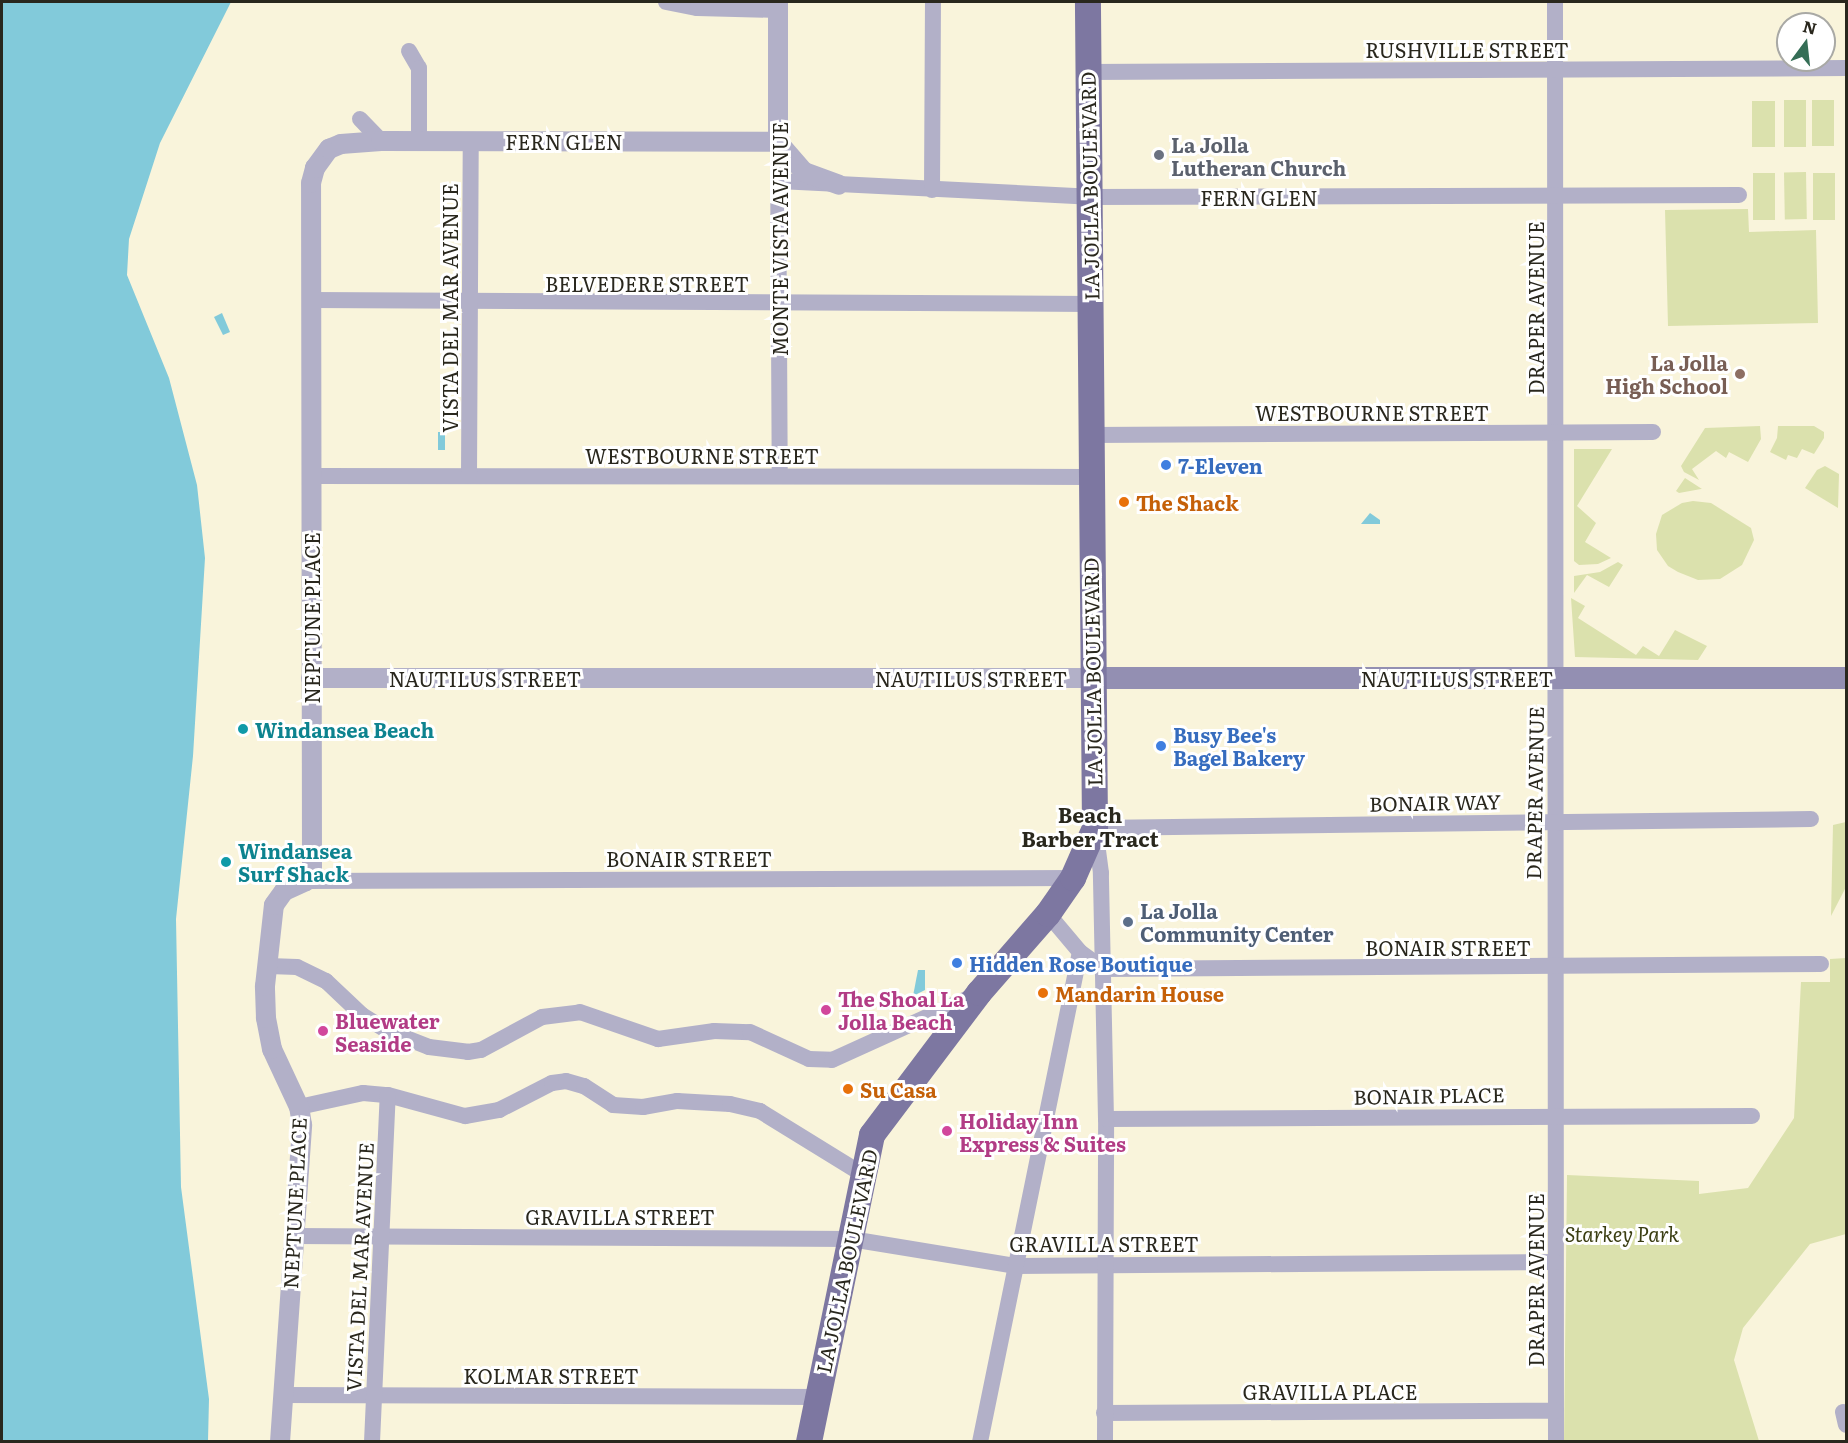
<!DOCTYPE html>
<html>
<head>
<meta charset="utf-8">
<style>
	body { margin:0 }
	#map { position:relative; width:1848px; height:1443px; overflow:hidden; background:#f9f4db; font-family:Literata,serif }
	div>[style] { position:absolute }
	.green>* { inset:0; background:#dbe1ad; transform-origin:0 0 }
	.water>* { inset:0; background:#82cada; transform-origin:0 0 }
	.minor>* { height:16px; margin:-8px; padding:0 8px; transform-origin:8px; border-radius:8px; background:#b2b0c8 }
	.tertiary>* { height:20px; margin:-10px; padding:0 10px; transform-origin:10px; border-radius:10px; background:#b2b0c8 }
	.secondary>* { height:22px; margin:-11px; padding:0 11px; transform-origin:11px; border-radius:11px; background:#938fb2 }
	.primary>* { height:26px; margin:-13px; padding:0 13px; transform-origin:13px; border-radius:13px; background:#7d77a1 }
	.dots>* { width:16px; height:16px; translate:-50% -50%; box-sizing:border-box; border:3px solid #fff; border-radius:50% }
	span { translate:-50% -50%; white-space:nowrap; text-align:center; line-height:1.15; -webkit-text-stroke:6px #fff; paint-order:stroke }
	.street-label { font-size:20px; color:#29271d }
	.worship-label { font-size:20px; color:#5b616d; font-weight:700 }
	.left { translate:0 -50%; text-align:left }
	.education-label { font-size:20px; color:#785e54; font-weight:700 }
	.right { translate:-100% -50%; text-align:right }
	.shop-label { font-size:20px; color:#366cbe; font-weight:700 }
	.food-label { font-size:20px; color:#c56008; font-weight:700 }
	.culture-label { font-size:20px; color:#0d838f; font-weight:700 }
	.service-label { font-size:20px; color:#4e5e75; font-weight:700 }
	.hotel-label { font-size:20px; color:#b23c85; font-weight:700 }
	.park-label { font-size:20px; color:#3a3d12; font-style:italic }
	.neighbourhood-label { font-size:21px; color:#29271d; font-weight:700 }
	.frame { position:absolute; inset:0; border:3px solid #29271d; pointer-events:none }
	.north { position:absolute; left:1776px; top:12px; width:60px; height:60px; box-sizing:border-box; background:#fff; border:2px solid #a9a9a5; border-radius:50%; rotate:15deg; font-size:16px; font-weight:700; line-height:24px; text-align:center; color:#29271d }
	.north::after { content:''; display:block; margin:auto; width:21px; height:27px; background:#356e56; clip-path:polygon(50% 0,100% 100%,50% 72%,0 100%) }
</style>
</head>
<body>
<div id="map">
	<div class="green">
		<i style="left:1784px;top:100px;width:22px;height:47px"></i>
		<i style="left:1812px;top:100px;width:22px;height:46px"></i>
		<i style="left:1752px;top:101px;width:23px;height:46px"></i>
		<i style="left:1806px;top:172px;width:47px;height:22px;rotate:89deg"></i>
		<i style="left:1753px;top:173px;width:22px;height:47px"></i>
		<i style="left:1813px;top:173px;width:22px;height:47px"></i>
		<i style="clip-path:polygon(1748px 209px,1749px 232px,1816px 230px,1818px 323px,1668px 326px,1665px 210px)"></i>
		<i style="clip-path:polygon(1760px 426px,1761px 439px,1748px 462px,1729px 452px,1726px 458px,1716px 451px,1692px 469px,1699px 480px,1684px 472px,1681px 466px,1705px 428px)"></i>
		<i style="clip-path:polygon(1778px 426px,1814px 426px,1824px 432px,1824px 438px,1814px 454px,1802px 449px,1797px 458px,1788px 455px,1786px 460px,1770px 452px,1777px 438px)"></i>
		<i style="clip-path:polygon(1574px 449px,1612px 449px,1577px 506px,1596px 523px,1585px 542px,1611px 558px,1598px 564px,1579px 565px,1574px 561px)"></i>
		<i style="clip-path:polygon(1825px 466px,1839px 474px,1838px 508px,1805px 488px,1817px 470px)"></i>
		<i style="clip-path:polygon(1685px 478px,1702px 489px,1701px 489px,1679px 493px,1676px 491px)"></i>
		<i style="clip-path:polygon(1693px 501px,1711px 503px,1751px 528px,1754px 540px,1742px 565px,1720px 579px,1698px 580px,1678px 572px,1668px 566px,1657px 550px,1656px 534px,1662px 515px,1682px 503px)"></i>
		<i style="clip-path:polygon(1618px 562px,1623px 565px,1609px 587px,1587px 575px,1574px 593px,1574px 576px,1600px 572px)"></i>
		<i style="clip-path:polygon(1571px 598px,1585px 606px,1578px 618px,1636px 655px,1643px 646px,1659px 656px,1675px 630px,1707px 646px,1698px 660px,1575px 657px)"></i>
		<i style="clip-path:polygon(1846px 822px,1846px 887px,1831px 916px,1833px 825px)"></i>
		<i style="clip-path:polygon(1846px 958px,1846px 1234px,1810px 1244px,1743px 1328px,1734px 1360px,1759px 1441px,1564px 1442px,1567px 1175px,1699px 1181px,1699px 1194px,1748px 1188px,1794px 1118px,1801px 982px,1830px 982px,1830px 959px)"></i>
	</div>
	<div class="water">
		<i style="clip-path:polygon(2px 2px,231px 2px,160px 143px,129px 239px,127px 275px,169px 378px,197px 485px,205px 558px,193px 756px,176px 919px,181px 1187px,209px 1399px,208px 1441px,2px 1441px)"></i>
		<i style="clip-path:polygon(222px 313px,230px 332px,223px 335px,214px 317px)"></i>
		<i style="left:438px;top:432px;width:7px;height:18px"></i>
		<i style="clip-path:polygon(1370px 513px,1380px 520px,1380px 524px,1361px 524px)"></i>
		<i style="clip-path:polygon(918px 970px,925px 970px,925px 990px,913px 996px)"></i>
	</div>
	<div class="minor">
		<i style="left:666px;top:2px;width:32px;rotate:11deg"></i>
		<i style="left:697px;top:8px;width:81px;rotate:1.4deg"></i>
		<i style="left:1555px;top:2px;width:1440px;rotate:89.96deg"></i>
		<i style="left:409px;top:51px;width:20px;rotate:60deg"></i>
		<i style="left:419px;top:68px;width:73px;rotate:90deg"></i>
		<i style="left:1088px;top:72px;width:758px;rotate:-0.3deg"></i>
		<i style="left:360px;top:119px;width:30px;rotate:46deg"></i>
		<i style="left:778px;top:142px;width:334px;rotate:89.7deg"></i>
		<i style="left:779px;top:181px;width:311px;rotate:2.9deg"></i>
		<i style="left:1090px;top:197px;width:649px;rotate:-0.18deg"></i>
		<i style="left:932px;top:190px;width:188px;rotate:-89.7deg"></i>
		<i style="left:312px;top:300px;width:778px;rotate:0.29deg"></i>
		<i style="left:1091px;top:435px;width:562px;rotate:-0.31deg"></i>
		<i style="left:313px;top:476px;width:777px;rotate:0.07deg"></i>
		<i style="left:469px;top:476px;width:335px;rotate:-89.7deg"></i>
		<i style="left:306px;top:881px;width:767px;rotate:-0.22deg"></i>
		<i style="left:1080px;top:952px;width:29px;rotate:36deg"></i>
		<i style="left:1103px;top:969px;width:718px;rotate:-0.4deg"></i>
		<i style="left:269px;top:966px;width:28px;rotate:2deg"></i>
		<i style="left:297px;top:967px;width:32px;rotate:26deg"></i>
		<i style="left:326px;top:981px;width:50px;rotate:43.4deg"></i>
		<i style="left:362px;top:1015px;width:31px;rotate:32deg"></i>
		<i style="left:388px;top:1031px;width:44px;rotate:21.3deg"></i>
		<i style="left:429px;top:1047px;width:39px;rotate:7deg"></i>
		<i style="left:468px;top:1052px;width:13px;rotate:-9deg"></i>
		<i style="left:481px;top:1050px;width:69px;rotate:-28.4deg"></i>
		<i style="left:542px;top:1017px;width:38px;rotate:-7deg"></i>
		<i style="left:580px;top:1012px;width:83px;rotate:19.1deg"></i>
		<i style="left:658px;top:1039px;width:57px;rotate:-8.1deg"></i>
		<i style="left:714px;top:1031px;width:36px;rotate:2deg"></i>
		<i style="left:750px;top:1032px;width:65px;rotate:24.6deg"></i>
		<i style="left:809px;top:1059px;width:23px;rotate:2deg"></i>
		<i style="left:832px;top:1060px;width:155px;rotate:-24.4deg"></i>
		<i style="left:299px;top:1107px;width:66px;rotate:-12.3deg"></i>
		<i style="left:363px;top:1093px;width:25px;rotate:5deg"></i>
		<i style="left:388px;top:1095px;width:80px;rotate:15.3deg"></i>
		<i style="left:465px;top:1116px;width:35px;rotate:-10deg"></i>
		<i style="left:499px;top:1110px;width:59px;rotate:-27deg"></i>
		<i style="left:552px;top:1083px;width:14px;rotate:-8deg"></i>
		<i style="left:566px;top:1081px;width:19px;rotate:16deg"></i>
		<i style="left:584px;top:1086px;width:35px;rotate:33deg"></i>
		<i style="left:613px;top:1105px;width:30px;rotate:4deg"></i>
		<i style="left:643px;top:1107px;width:35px;rotate:-10deg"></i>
		<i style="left:677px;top:1101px;width:53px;rotate:3.2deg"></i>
		<i style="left:730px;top:1104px;width:31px;rotate:13deg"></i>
		<i style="left:760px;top:1111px;width:120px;rotate:31.7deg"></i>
		<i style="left:1106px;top:1119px;width:646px;rotate:-0.27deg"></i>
		<i style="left:294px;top:1236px;width:557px;rotate:0.31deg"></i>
		<i style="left:851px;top:1239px;width:166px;rotate:9.3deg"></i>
		<i style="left:1015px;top:1266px;width:540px;rotate:-0.42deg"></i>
		<i style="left:283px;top:1395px;width:535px;rotate:0.21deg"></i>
		<i style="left:1843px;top:1412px;width:13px;rotate:77deg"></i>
		<i style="left:1104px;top:1413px;width:452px;rotate:-0.3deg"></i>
		<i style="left:372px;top:1442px;width:347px;rotate:-87.4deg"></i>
		<i style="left:980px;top:1442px;width:500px;rotate:-78.47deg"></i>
		<i style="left:1080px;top:952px;width:50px;rotate:-130.1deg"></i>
		<i style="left:1105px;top:1442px;width:323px;rotate:-89.8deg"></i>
		<i style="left:1106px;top:1119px;width:246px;rotate:-91.2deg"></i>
		<i style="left:1101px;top:873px;width:45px;rotate:-97.6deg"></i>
		<i style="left:1095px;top:828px;width:716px;rotate:-0.72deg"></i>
	</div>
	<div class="tertiary">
		<i style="left:778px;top:2px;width:140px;rotate:90deg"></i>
		<i style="left:778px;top:142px;width:40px;rotate:49deg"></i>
		<i style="left:804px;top:172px;width:37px;rotate:20deg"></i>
		<i style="left:311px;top:678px;width:781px"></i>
		<i style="left:280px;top:1442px;width:318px;rotate:-86deg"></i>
		<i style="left:302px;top:1125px;width:18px;rotate:-99deg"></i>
		<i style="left:299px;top:1107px;width:64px;rotate:-115deg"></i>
		<i style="left:272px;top:1049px;width:32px;rotate:-101deg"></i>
		<i style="left:266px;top:1018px;width:32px;rotate:-92deg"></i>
		<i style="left:265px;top:986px;width:81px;rotate:-83.7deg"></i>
		<i style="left:274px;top:905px;width:17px;rotate:-54deg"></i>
		<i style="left:284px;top:891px;width:24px;rotate:-24deg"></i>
		<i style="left:306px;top:881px;width:14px;rotate:-65deg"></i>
		<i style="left:312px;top:868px;width:685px;rotate:-90.08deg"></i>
		<i style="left:311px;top:183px;width:16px;rotate:-75deg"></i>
		<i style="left:315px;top:168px;width:24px;rotate:-54deg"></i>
		<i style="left:329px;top:149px;width:13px;rotate:-23deg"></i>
		<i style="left:341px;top:144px;width:40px;rotate:-4.3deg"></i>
		<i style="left:381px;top:141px;width:397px;rotate:0.1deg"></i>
	</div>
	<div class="secondary">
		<i style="left:1092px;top:678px;width:754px"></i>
	</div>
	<div class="primary">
		<i style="left:809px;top:1442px;width:313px;rotate:-78.4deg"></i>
		<i style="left:872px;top:1135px;width:178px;rotate:-53deg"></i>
		<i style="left:979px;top:993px;width:105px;rotate:-48.9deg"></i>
		<i style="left:1048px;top:914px;width:44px;rotate:-55.2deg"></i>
		<i style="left:1073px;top:878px;width:55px;rotate:-66.3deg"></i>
		<i style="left:1095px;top:828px;width:826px;rotate:-90.49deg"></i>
	</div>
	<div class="dots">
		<i style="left:1159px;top:155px;background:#6b7280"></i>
		<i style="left:1740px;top:374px;background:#8d6e63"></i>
		<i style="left:1166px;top:465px;background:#3f7fe0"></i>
		<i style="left:1124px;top:502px;background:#e8710a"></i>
		<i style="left:243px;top:729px;background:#0f9aa8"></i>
		<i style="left:1161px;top:746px;background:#3f7fe0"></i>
		<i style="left:226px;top:862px;background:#0f9aa8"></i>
		<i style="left:1128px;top:922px;background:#5c6f8a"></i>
		<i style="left:957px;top:963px;background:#3f7fe0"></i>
		<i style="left:1043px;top:993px;background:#e8710a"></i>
		<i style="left:826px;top:1010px;background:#d1479c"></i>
		<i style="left:323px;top:1031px;background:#d1479c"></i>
		<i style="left:848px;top:1089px;background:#e8710a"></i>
		<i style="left:947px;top:1131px;background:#d1479c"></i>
	</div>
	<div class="street-label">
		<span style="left:1467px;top:49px">RUSHVILLE STREET</span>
		<span style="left:564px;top:141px">FERN GLEN</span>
		<span style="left:1089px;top:186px;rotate:-91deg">LA JOLLA BOULEVARD</span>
		<span style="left:1259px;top:197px">FERN GLEN</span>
		<span style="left:779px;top:239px;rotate:-90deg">MONTE VISTA AVENUE</span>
		<span style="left:647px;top:283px">BELVEDERE STREET</span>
		<span style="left:449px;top:308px;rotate:-90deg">VISTA DEL MAR AVENUE</span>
		<span style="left:1535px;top:308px;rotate:-90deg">DRAPER AVENUE</span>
		<span style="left:1372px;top:412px">WESTBOURNE STREET</span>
		<span style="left:702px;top:455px">WESTBOURNE STREET</span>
		<span style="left:311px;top:618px;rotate:-90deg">NEPTUNE PLACE</span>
		<span style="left:1092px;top:672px;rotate:-91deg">LA JOLLA BOULEVARD</span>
		<span style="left:485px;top:678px">NAUTILUS STREET</span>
		<span style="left:971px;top:678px">NAUTILUS STREET</span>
		<span style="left:1457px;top:678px">NAUTILUS STREET</span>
		<span style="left:1534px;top:793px;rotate:-89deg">DRAPER AVENUE</span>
		<span style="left:1435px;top:802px;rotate:-1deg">BONAIR WAY</span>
		<span style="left:689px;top:858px">BONAIR STREET</span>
		<span style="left:1448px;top:947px">BONAIR STREET</span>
		<span style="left:1429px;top:1095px;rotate:-1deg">BONAIR PLACE</span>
		<span style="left:294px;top:1203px;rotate:-87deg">NEPTUNE PLACE</span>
		<span style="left:620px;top:1216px">GRAVILLA STREET</span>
		<span style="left:1104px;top:1243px">GRAVILLA STREET</span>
		<span style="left:846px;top:1261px;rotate:-78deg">LA JOLLA BOULEVARD</span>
		<span style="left:359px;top:1267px;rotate:-87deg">VISTA DEL MAR AVENUE</span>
		<span style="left:1535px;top:1280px;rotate:-90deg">DRAPER AVENUE</span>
		<span style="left:551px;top:1375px">KOLMAR STREET</span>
		<span style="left:1330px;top:1391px">GRAVILLA PLACE</span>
	</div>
	<div class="worship-label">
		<span class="left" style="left:1171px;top:156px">La Jolla<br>Lutheran Church</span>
	</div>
	<div class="education-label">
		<span class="right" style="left:1728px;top:374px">La Jolla<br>High School</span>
	</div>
	<div class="shop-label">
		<span class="left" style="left:1178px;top:465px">7-Eleven</span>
		<span class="left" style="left:1173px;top:746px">Busy Bee's<br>Bagel Bakery</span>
		<span class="left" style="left:969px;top:963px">Hidden Rose Boutique</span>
	</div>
	<div class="food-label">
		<span class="left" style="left:1136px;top:502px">The Shack</span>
		<span class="left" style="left:1055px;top:993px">Mandarin House</span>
		<span class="left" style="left:860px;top:1089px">Su Casa</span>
	</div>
	<div class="culture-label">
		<span class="left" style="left:255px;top:729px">Windansea Beach</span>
		<span class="left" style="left:238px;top:862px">Windansea<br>Surf Shack</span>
	</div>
	<div class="service-label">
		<span class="left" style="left:1140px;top:922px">La Jolla<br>Community Center</span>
	</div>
	<div class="hotel-label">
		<span class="left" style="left:838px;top:1010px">The Shoal La<br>Jolla Beach</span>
		<span class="left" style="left:335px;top:1032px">Bluewater<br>Seaside</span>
		<span class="left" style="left:959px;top:1132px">Holiday Inn<br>Express &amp; Suites</span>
	</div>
	<div class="park-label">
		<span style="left:1622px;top:1233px">Starkey Park</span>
	</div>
	<div class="neighbourhood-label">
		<span style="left:1090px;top:826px">Beach<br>Barber Tract</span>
	</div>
	<div class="frame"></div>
	<div class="north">N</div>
</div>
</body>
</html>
